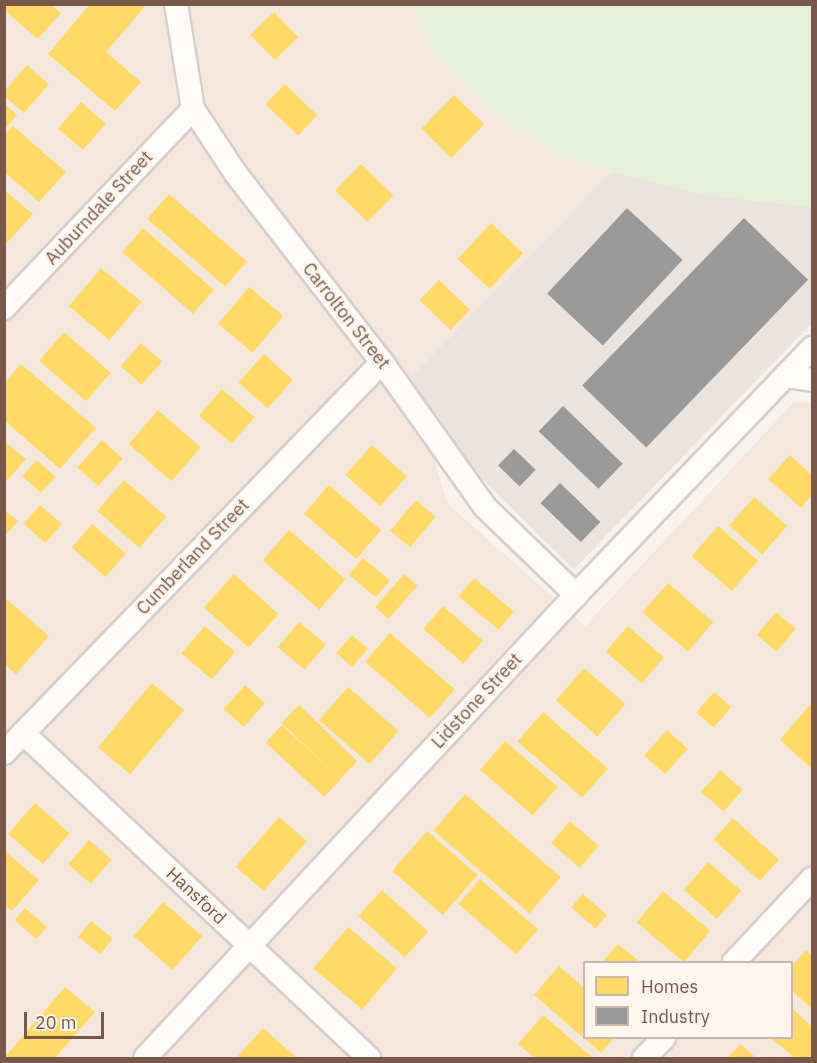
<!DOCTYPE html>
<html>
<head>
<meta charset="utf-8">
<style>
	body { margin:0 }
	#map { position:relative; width:817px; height:1063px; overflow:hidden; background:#f8f3ed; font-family:"IBM Plex Sans",sans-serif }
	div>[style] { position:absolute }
	.residential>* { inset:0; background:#f4e8dd }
	.industrial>* { inset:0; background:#ebe3dd }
	.green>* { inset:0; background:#e6efd7 }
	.homes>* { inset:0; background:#ffd966; transform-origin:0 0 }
	.industry>* { inset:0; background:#999; transform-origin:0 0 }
	.roads { filter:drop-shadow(2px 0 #d7ceca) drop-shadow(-2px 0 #d7ceca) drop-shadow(0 2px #d7ceca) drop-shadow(0 -2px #d7ceca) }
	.street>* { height:22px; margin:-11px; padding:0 11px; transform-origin:11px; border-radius:11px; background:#fefdfc }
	span { translate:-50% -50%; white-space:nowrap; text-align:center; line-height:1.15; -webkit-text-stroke:6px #fff7ef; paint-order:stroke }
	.street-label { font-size:18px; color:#79574a }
	.frame { position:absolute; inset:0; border:6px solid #79574a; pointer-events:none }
	.legend { position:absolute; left:583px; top:961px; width:210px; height:78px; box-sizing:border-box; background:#fff7ef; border:2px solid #c9b7ad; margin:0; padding:8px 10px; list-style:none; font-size:18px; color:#79574a }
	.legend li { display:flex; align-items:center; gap:12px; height:30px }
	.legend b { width:30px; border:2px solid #c9b7ad }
	.scale { position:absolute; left:24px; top:1012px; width:80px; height:27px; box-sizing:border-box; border:3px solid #79574a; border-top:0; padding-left:8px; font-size:18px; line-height:21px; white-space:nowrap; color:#79574a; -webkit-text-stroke:4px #fff7ef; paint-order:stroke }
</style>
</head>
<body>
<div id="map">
	<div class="residential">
		<i style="clip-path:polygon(evenodd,5px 5px,414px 5px,434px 57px,501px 120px,559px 154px,612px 172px,410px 378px,447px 503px,585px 626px,794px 402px,812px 403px,812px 1058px,5px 1058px,5px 5px,584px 962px,792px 962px,792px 1038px,584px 1038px,584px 962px)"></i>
	</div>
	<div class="industrial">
		<i style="clip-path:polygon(612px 172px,705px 195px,812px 207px,812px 323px,574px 569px,479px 476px,410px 378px)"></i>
	</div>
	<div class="green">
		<i style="clip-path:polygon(414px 5px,812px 5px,812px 207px,705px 195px,612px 172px,559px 154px,501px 120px,434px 57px)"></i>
	</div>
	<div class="homes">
		<i style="clip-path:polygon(4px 4px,50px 4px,61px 13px,38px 39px,4px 10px)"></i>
		<i style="clip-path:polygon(90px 4px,147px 4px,106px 52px,141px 82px,115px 111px,48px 54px)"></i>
		<i style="left:274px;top:12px;width:35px;height:33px;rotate:46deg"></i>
		<i style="clip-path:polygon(27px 65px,49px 84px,24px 113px,4px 96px,4px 92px)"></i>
		<i style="left:285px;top:84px;width:45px;height:28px;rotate:44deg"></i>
		<i style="left:454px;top:95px;width:42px;height:47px;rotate:44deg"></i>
		<i style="left:81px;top:102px;width:33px;height:35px;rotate:41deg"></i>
		<i style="clip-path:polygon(5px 104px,17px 115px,5px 129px)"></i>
		<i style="clip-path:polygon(13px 126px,66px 172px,39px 202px,4px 172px,4px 135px)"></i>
		<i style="left:361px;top:164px;width:45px;height:37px;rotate:44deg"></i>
		<i style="clip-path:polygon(4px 190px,33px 214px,4px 246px)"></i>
		<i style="left:169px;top:194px;width:103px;height:33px;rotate:41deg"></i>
		<i style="left:491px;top:223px;width:44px;height:49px;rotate:43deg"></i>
		<i style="left:143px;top:228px;width:94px;height:32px;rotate:41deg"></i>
		<i style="left:101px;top:268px;width:53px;height:50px;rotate:40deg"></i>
		<i style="left:439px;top:280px;width:43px;height:28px;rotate:44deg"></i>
		<i style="left:249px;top:287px;width:45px;height:48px;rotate:40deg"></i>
		<i style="left:64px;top:332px;width:62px;height:38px;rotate:41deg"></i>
		<i style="left:141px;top:343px;width:28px;height:31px;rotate:41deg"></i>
		<i style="left:264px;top:354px;width:39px;height:38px;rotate:42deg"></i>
		<i style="clip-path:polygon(21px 364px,96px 428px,60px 469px,4px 420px,4px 383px)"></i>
		<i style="left:222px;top:389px;width:43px;height:35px;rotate:41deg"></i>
		<i style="left:158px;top:410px;width:57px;height:45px;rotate:41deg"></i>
		<i style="left:102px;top:440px;width:28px;height:37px;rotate:42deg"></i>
		<i style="clip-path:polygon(4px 441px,26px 459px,4px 484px)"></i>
		<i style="left:372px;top:445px;width:47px;height:40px;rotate:42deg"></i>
		<i style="clip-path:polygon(790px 455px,812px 475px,812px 495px,801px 508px,768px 479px)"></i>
		<i style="left:37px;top:460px;width:25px;height:22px;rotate:42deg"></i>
		<i style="left:124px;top:480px;width:56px;height:41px;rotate:41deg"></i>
		<i style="left:329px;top:485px;width:69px;height:38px;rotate:41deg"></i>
		<i style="left:754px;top:497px;width:44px;height:38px;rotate:41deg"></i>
		<i style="left:416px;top:500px;width:26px;height:40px;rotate:40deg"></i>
		<i style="left:40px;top:505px;width:29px;height:25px;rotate:41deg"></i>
		<i style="clip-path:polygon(4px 510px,18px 521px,4px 537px)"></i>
		<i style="left:92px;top:524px;width:45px;height:31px;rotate:41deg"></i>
		<i style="left:718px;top:526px;width:53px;height:40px;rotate:41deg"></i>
		<i style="left:289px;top:530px;width:75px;height:40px;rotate:41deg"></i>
		<i style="left:363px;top:558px;width:35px;height:22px;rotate:40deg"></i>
		<i style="left:234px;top:574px;width:60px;height:45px;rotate:42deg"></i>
		<i style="left:404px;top:574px;width:18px;height:44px;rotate:41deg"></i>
		<i style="left:474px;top:578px;width:52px;height:24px;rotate:40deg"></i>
		<i style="left:668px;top:583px;width:60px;height:39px;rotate:41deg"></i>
		<i style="clip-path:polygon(4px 597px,49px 636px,16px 674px,4px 664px)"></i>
		<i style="left:443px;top:606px;width:53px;height:30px;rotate:41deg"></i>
		<i style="left:776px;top:612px;width:26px;height:30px;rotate:40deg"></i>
		<i style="left:299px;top:622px;width:35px;height:33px;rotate:40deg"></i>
		<i style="left:205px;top:626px;width:40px;height:36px;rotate:41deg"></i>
		<i style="left:628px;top:626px;width:48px;height:34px;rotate:41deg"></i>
		<i style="left:390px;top:633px;width:86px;height:38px;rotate:41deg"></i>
		<i style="left:352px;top:635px;width:21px;height:24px;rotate:41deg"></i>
		<i style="left:584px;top:668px;width:55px;height:43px;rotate:41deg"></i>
		<i style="left:152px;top:683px;width:42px;height:84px;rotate:40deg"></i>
		<i style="left:245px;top:685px;width:27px;height:32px;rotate:42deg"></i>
		<i style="left:348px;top:687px;width:67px;height:44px;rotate:41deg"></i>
		<i style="left:714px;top:692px;width:23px;height:27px;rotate:41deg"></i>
		<i style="clip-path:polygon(812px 702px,812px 769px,780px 740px)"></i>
		<i style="left:299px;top:705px;width:81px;height:25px;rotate:44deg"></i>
		<i style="left:543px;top:712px;width:86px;height:39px;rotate:41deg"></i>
		<i style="left:282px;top:725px;width:80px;height:24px;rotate:43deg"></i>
		<i style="left:667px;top:730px;width:28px;height:34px;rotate:42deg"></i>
		<i style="left:505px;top:741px;width:70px;height:38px;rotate:41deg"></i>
		<i style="left:720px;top:770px;width:30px;height:29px;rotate:41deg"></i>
		<i style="left:465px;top:794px;width:127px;height:48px;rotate:41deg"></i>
		<i style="left:35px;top:803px;width:46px;height:41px;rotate:41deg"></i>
		<i style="left:279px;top:817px;width:37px;height:66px;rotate:41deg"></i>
		<i style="left:733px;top:818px;width:62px;height:29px;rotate:42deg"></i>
		<i style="left:570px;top:821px;width:38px;height:29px;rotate:41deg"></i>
		<i style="left:427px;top:831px;width:67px;height:53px;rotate:41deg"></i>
		<i style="left:89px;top:840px;width:30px;height:32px;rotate:41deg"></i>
		<i style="clip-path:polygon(4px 850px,39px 880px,12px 911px,4px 905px)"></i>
		<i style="left:708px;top:862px;width:44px;height:37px;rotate:41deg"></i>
		<i style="left:480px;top:879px;width:77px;height:33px;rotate:41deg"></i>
		<i style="left:382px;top:890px;width:62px;height:35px;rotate:42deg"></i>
		<i style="left:663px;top:891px;width:62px;height:41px;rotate:40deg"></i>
		<i style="left:583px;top:894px;width:32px;height:18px;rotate:41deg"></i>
		<i style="left:163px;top:902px;width:52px;height:45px;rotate:41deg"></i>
		<i style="left:25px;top:908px;width:29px;height:16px;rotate:41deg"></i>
		<i style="left:91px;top:921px;width:28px;height:20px;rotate:39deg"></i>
		<i style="left:348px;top:927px;width:64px;height:54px;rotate:40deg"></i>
		<i style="clip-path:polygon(618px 944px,640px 962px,602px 962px)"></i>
		<i style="clip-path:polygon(806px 950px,812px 956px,812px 1009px,792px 991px,792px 966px)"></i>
		<i style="clip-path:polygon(559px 966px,584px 988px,584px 1038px,614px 1038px,601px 1053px,534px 995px)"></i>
		<i style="clip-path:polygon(65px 987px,95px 1012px,55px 1058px,4px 1058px)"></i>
		<i style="clip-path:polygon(792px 1008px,812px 1027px,812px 1058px,795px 1058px,771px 1038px,792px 1038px)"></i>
		<i style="clip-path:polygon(543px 1015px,593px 1058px,535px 1058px,518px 1044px)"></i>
		<i style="clip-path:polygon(263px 1028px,297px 1058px,240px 1058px,238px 1056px)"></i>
		<i style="clip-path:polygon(741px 1044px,756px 1058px,727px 1058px)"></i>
	</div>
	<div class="industry">
		<i style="left:627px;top:208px;width:76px;height:117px;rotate:43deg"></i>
		<i style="left:744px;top:218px;width:89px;height:233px;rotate:44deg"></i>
		<i style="left:563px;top:406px;width:83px;height:35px;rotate:44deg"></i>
		<i style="left:514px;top:449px;width:30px;height:23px;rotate:44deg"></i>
		<i style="left:560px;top:483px;width:56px;height:28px;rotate:44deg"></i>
	</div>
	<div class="roads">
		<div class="street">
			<i style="left:176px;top:4px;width:106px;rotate:80.8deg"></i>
			<i style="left:193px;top:109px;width:78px;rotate:56.5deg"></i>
			<i style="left:236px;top:174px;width:238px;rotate:52.2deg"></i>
			<i style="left:382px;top:362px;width:178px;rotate:54.6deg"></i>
			<i style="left:485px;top:507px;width:127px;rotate:44deg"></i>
			<i style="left:4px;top:308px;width:274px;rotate:-46.5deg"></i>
			<i style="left:785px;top:376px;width:27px;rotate:8deg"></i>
			<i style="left:23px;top:733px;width:475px;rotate:43.2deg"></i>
			<i style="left:4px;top:753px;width:544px;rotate:-45.97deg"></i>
			<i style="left:734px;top:962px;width:114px;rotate:-46.8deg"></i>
			<i style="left:145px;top:1058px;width:633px;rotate:-47.05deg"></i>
			<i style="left:576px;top:595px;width:342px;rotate:-46.3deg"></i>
			<i style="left:644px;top:1058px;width:28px;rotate:-45deg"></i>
		</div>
	</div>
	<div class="street-label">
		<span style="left:99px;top:208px;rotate:-47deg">Auburndale Street</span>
		<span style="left:346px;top:316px;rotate:52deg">Carrolton Street</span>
		<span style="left:193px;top:557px;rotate:-46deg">Cumberland Street</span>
		<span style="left:477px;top:701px;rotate:-47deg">Lidstone Street</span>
		<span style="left:196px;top:896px;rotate:43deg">Hansford</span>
	</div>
	<div class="frame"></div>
	<ul class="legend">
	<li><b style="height:16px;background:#ffd966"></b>Homes</li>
	<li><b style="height:16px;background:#999"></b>Industry</li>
	</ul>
	<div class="scale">20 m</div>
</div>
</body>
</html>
